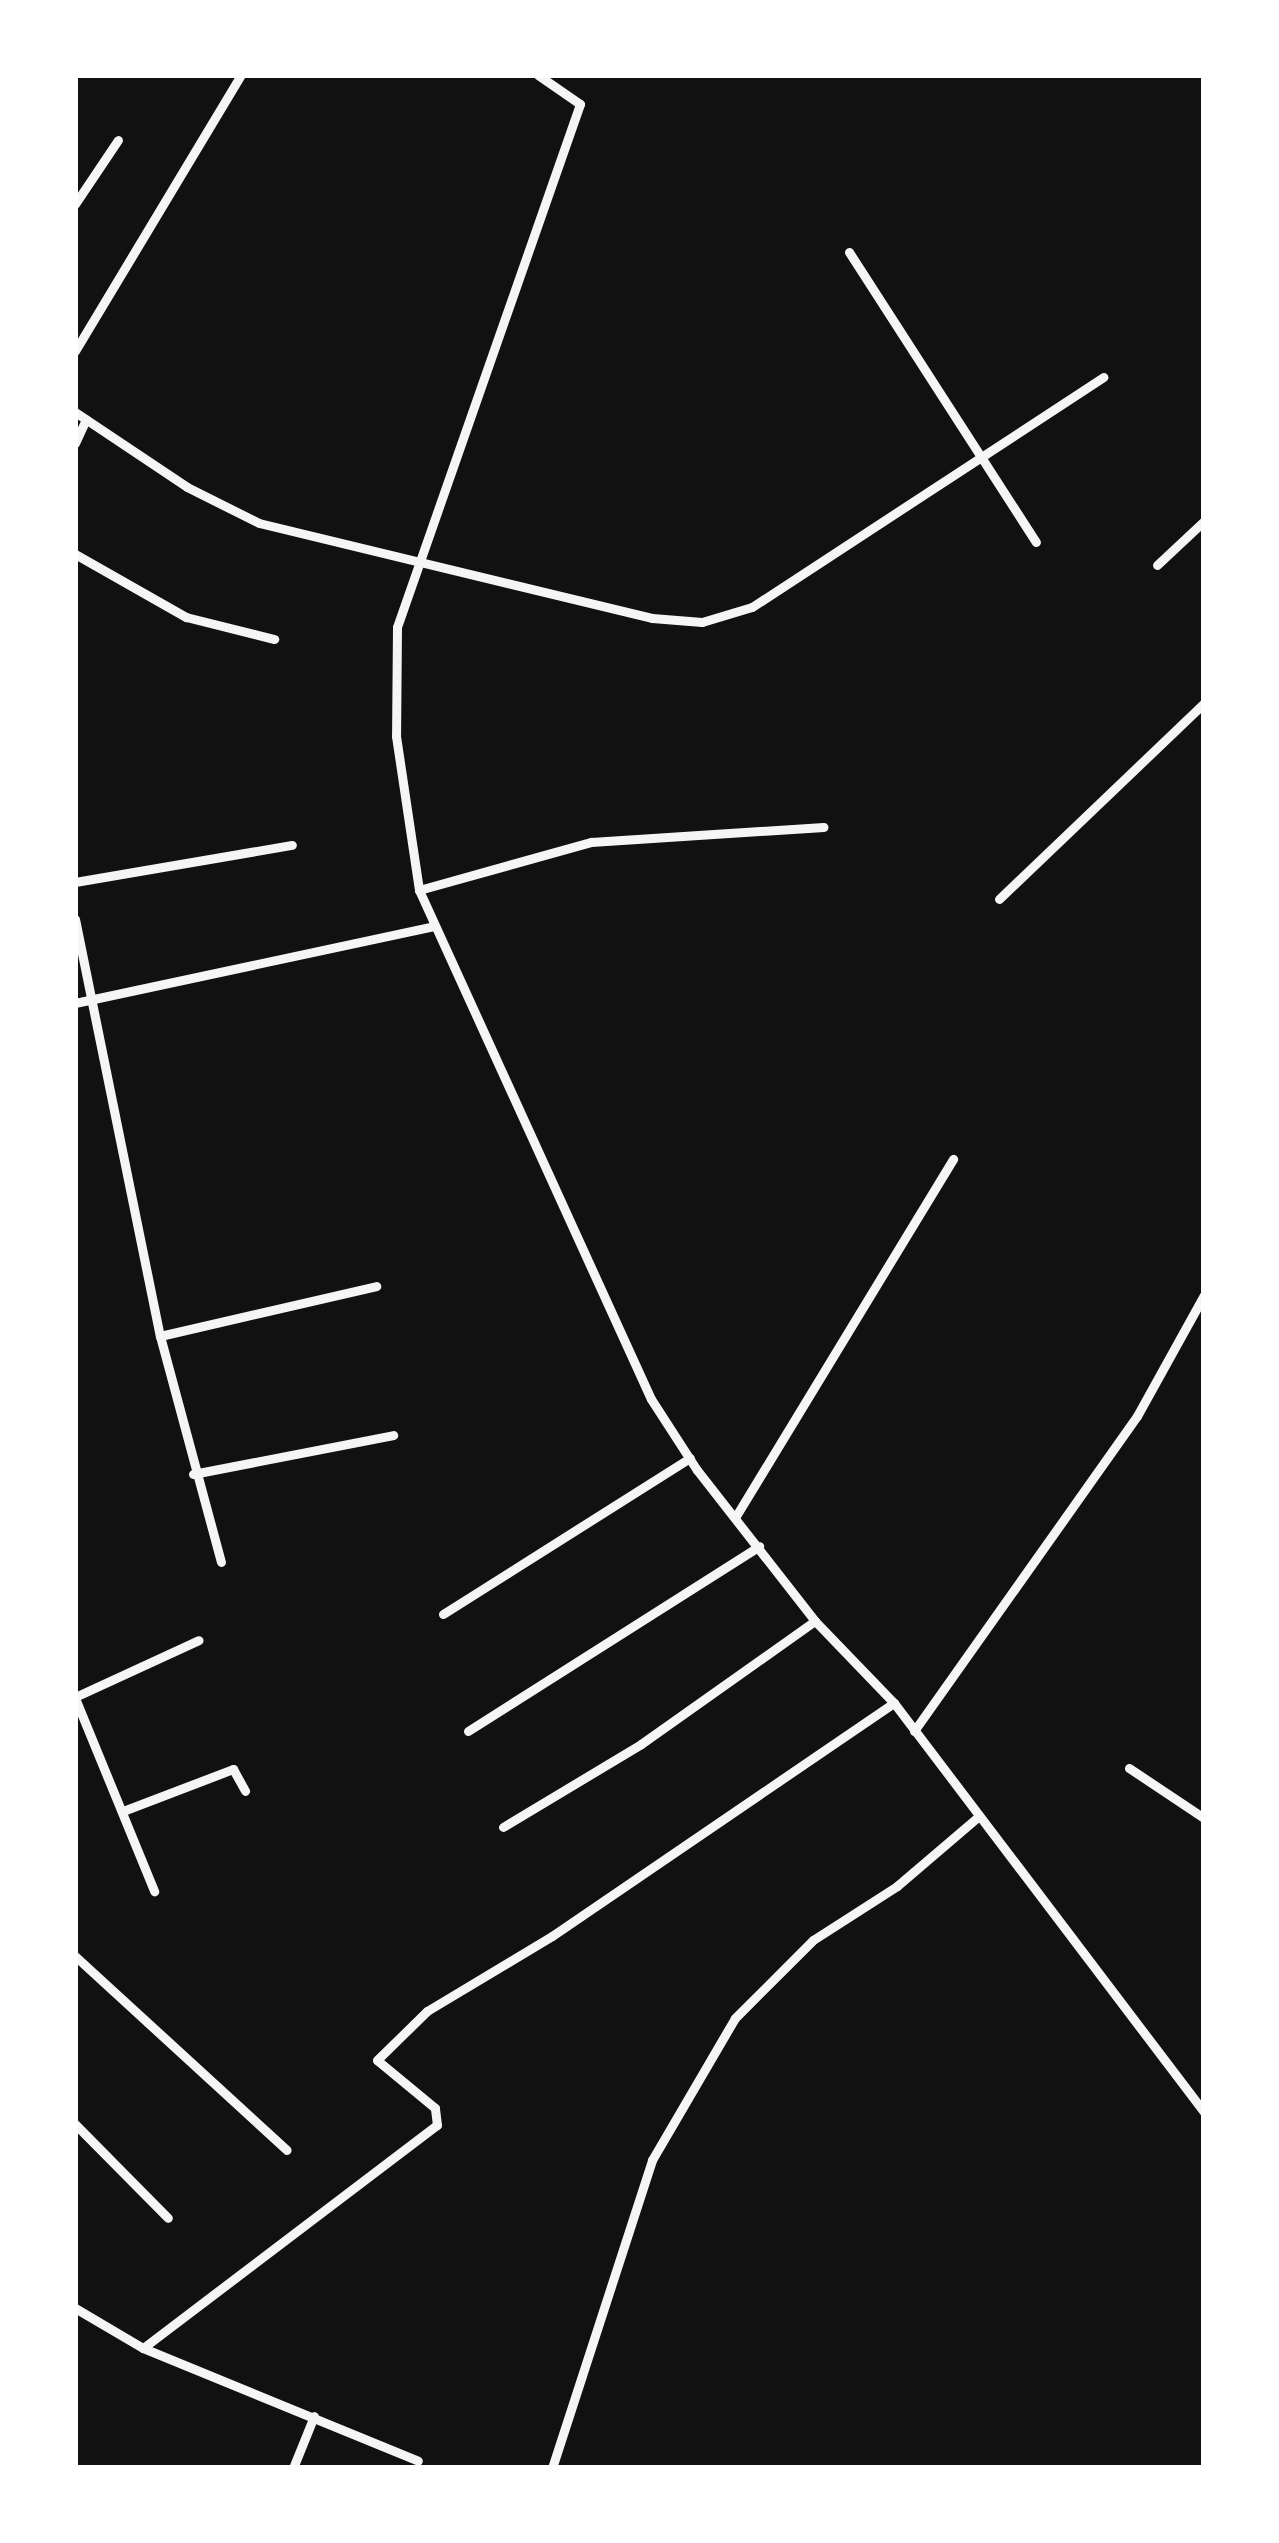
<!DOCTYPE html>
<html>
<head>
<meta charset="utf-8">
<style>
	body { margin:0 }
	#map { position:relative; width:1279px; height:2543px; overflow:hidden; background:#111; font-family:Quicksand,sans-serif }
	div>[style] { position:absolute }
	.minor>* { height:9px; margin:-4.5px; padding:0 4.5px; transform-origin:4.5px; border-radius:4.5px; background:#f5f5f5 }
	span { translate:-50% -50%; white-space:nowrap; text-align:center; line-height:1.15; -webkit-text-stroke:9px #fff; paint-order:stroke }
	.frame { position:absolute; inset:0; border:78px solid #fff; pointer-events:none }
</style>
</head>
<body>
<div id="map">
	<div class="minor">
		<i style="left:538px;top:75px;width:51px;rotate:34.6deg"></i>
		<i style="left:580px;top:104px;width:554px;rotate:109.29deg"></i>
		<i style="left:397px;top:627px;width:109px;rotate:90.5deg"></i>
		<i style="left:396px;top:736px;width:156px;rotate:81.5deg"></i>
		<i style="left:419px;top:890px;width:559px;rotate:65.5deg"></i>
		<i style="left:651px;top:1399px;width:85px;rotate:57.1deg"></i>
		<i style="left:697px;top:1470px;width:192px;rotate:52deg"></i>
		<i style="left:815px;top:1621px;width:114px;rotate:46.1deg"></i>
		<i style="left:894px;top:1703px;width:513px;rotate:52.84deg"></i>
		<i style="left:75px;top:204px;width:77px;rotate:-56.1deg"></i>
		<i style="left:849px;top:252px;width:345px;rotate:57.2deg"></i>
		<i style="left:75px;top:351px;width:322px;rotate:-59deg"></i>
		<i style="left:75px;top:412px;width:135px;rotate:33.8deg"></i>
		<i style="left:187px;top:487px;width:80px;rotate:26.6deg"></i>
		<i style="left:259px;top:523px;width:404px;rotate:13.6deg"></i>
		<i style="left:652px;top:618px;width:50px;rotate:4.6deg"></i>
		<i style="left:702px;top:622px;width:52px;rotate:-16.7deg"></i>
		<i style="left:752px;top:607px;width:420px;rotate:-33.2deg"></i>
		<i style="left:75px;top:443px;width:26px;rotate:-65deg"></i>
		<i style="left:75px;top:554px;width:128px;rotate:29.6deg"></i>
		<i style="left:186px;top:617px;width:91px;rotate:14deg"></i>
		<i style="left:1157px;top:565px;width:64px;rotate:-43.1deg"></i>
		<i style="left:75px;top:882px;width:220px;rotate:-9.7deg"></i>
		<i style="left:419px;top:890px;width:179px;rotate:-15.6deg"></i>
		<i style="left:591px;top:842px;width:233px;rotate:-3.7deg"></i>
		<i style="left:999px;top:899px;width:284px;rotate:-43.7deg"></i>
		<i style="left:75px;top:919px;width:426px;rotate:78.5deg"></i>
		<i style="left:160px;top:1336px;width:234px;rotate:74.9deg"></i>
		<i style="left:75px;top:1003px;width:367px;rotate:-12.1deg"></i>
		<i style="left:160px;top:1336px;width:222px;rotate:-13deg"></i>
		<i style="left:193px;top:1474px;width:204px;rotate:-11deg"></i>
		<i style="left:736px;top:1516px;width:418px;rotate:-58.7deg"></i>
		<i style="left:443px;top:1614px;width:292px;rotate:-32.3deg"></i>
		<i style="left:75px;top:1697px;width:136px;rotate:-24.7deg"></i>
		<i style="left:75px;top:1698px;width:209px;rotate:67.7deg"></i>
		<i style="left:468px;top:1731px;width:345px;rotate:-32.4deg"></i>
		<i style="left:914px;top:1731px;width:386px;rotate:-54.7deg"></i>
		<i style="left:1137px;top:1416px;width:138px;rotate:-61deg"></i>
		<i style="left:1129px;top:1768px;width:90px;rotate:33.7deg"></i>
		<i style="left:123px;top:1811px;width:118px;rotate:-20.9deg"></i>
		<i style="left:233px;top:1769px;width:25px;rotate:61deg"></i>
		<i style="left:503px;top:1827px;width:161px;rotate:-31deg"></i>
		<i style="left:641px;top:1744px;width:213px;rotate:-35.3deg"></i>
		<i style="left:75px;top:1956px;width:287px;rotate:42.5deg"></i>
		<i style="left:75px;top:2124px;width:132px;rotate:45.3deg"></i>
		<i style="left:75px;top:2308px;width:79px;rotate:30.5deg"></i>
		<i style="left:143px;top:2348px;width:369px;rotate:-37.2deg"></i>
		<i style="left:437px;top:2125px;width:17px;rotate:-97deg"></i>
		<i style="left:435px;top:2108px;width:75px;rotate:-140.4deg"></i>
		<i style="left:377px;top:2060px;width:70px;rotate:-44.4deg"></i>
		<i style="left:427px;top:2011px;width:146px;rotate:-31deg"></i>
		<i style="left:552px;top:1936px;width:414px;rotate:-34.3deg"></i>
		<i style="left:143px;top:2348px;width:297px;rotate:22.3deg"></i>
		<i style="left:293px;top:2468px;width:56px;rotate:-68deg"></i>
		<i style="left:552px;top:2468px;width:324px;rotate:-72deg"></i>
		<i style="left:652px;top:2160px;width:164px;rotate:-59.7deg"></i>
		<i style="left:735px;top:2018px;width:110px;rotate:-45deg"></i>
		<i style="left:813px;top:1940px;width:100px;rotate:-32.7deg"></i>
		<i style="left:897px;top:1886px;width:108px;rotate:-40.5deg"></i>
	</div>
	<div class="frame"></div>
</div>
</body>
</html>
